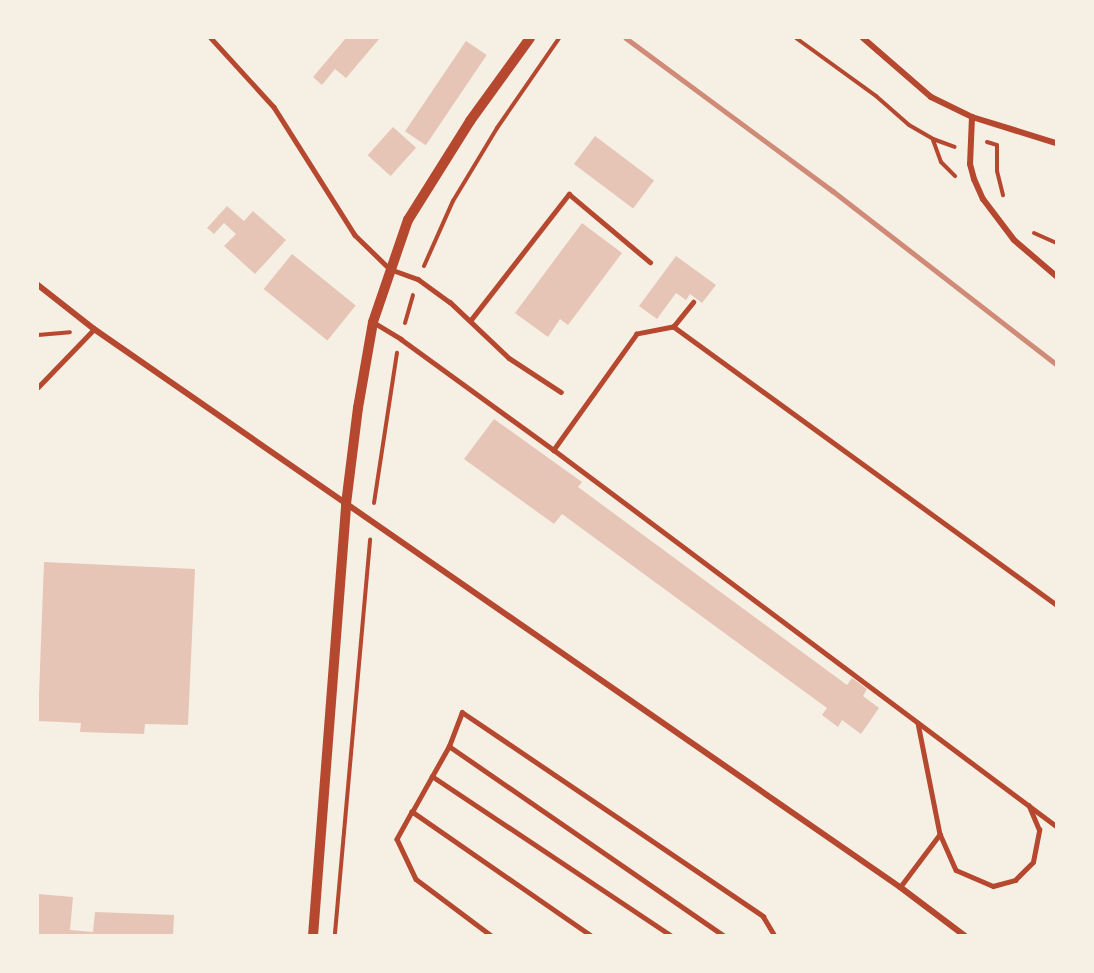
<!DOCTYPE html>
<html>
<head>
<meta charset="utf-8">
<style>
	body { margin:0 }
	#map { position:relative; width:1094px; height:973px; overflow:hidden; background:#f6efe4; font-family:Arial,sans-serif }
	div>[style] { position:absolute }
	.building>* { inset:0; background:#e6c5b7; transform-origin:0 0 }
	.path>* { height:4px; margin:-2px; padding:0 2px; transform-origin:2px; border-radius:2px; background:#b5482f }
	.service>* { height:4.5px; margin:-2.25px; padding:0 2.25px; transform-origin:2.25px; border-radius:2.25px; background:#b5482f }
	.pedestrian>* { height:5px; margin:-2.5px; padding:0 2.5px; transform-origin:2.5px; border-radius:2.5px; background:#b5482f }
	.minor>* { height:6px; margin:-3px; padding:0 3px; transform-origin:3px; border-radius:3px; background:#b5482f }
	.tertiary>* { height:10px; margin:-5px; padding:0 5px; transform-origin:5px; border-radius:5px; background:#b5482f }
	.rail>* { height:4.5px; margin:-2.25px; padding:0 2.25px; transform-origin:2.25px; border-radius:2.25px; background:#cf8b77 }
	span { translate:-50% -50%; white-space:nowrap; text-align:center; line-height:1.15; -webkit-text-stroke:4.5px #f6efe4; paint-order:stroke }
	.frame { position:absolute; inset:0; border:39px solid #f6efe4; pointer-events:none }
</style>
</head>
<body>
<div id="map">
	<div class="building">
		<i style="clip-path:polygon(346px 38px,380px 38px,346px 78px,335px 69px,322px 85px,313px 77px)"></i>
		<i style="left:466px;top:41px;width:25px;height:109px;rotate:34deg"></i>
		<i style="left:393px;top:127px;width:31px;height:38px;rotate:42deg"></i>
		<i style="left:595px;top:136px;width:74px;height:35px;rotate:37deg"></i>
		<i style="clip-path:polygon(227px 206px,244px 221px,253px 211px,286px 240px,255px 274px,224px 246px,236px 234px,224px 223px,214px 234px,207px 228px)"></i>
		<i style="clip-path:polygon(582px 223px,622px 253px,568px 325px,560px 319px,548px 337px,515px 313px)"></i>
		<i style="left:292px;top:254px;width:82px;height:45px;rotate:39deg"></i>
		<i style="clip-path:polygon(676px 256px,716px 285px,702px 303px,690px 294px,686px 300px,676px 293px,657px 319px,639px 306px)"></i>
		<i style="clip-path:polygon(494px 419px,582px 482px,578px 487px,847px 685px,852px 678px,867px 689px,863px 696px,879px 708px,861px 734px,842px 720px,838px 727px,822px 715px,827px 708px,562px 514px,554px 524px,464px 459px)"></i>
		<i style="clip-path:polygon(44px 562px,195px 569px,188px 725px,145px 724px,144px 734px,80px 732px,81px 723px,38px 721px)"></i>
		<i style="clip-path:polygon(38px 894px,73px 897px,70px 930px,93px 932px,95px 912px,174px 915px,173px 936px,38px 936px)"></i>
	</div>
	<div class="path">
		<i style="left:796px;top:38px;width:99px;rotate:35.9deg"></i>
		<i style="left:876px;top:96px;width:44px;rotate:41.3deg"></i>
		<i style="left:909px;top:125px;width:28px;rotate:30deg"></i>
		<i style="left:933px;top:139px;width:23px;rotate:20deg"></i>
		<i style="left:933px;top:140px;width:23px;rotate:70deg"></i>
		<i style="left:941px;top:162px;width:20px;rotate:45deg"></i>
		<i style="left:987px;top:142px;width:10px;rotate:17deg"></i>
		<i style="left:997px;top:145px;width:26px;rotate:90deg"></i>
		<i style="left:997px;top:171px;width:25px;rotate:76deg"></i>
		<i style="left:1034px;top:233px;width:24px;rotate:24deg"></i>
		<i style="left:424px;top:266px;width:71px;rotate:-66deg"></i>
		<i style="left:453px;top:201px;width:85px;rotate:-58.9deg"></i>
		<i style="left:497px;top:128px;width:109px;rotate:-55.4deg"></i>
		<i style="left:405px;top:323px;width:29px;rotate:-74deg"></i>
		<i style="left:38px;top:335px;width:32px;rotate:-5deg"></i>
		<i style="left:374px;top:503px;width:152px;rotate:-81.3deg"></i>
		<i style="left:335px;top:933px;width:395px;rotate:-84.9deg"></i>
	</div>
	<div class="service">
		<i style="left:211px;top:38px;width:93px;rotate:47.6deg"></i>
		<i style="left:274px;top:107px;width:151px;rotate:57.7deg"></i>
		<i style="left:355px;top:235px;width:49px;rotate:44.2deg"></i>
		<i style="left:390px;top:269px;width:30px;rotate:20deg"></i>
		<i style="left:418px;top:279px;width:39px;rotate:36deg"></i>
		<i style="left:450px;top:302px;width:81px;rotate:43.5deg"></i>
		<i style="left:509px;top:358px;width:62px;rotate:33.2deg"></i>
		<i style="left:470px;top:321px;width:161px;rotate:-52.1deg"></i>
		<i style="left:569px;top:194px;width:106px;rotate:40deg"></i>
		<i style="left:373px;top:322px;width:33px;rotate:31deg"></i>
		<i style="left:401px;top:339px;width:189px;rotate:36deg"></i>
		<i style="left:673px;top:327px;width:32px;rotate:-51deg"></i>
		<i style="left:1056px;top:605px;width:473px;rotate:-144deg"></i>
		<i style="left:673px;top:327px;width:37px;rotate:169deg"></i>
		<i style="left:637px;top:334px;width:143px;rotate:125.6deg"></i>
		<i style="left:554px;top:450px;width:627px;rotate:36.83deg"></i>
		<i style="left:918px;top:723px;width:113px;rotate:78.8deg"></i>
		<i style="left:940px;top:834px;width:39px;rotate:66deg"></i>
		<i style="left:956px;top:870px;width:40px;rotate:23.4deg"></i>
		<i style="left:993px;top:886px;width:23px;rotate:-15deg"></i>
		<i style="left:1015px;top:880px;width:25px;rotate:-45deg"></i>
		<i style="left:1033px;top:862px;width:33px;rotate:-79deg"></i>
		<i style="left:1039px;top:830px;width:26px;rotate:-113deg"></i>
		<i style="left:449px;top:746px;width:334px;rotate:34.6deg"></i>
		<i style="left:432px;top:776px;width:288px;rotate:33.7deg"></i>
		<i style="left:412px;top:812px;width:31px;rotate:119deg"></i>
		<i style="left:397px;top:839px;width:44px;rotate:64.6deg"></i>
		<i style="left:416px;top:879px;width:95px;rotate:36.9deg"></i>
		<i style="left:900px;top:887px;width:66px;rotate:-53deg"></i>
		<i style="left:591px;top:936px;width:218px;rotate:-145.3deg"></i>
		<i style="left:412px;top:812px;width:76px;rotate:-60.7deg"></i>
		<i style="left:449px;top:746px;width:36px;rotate:-69deg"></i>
		<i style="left:462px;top:712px;width:364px;rotate:34.1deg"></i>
		<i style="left:763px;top:916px;width:23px;rotate:59deg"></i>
	</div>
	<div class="pedestrian">
		<i style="left:38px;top:387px;width:81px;rotate:-46deg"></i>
	</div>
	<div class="minor">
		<i style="left:863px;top:38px;width:90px;rotate:40.9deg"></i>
		<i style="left:931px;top:97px;width:46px;rotate:26deg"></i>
		<i style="left:972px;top:117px;width:88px;rotate:17.2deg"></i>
		<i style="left:972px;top:117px;width:47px;rotate:92.4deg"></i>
		<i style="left:970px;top:164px;width:16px;rotate:75deg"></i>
		<i style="left:974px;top:179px;width:22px;rotate:66deg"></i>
		<i style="left:983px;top:199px;width:51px;rotate:52.9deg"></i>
		<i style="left:1014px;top:240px;width:55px;rotate:40.6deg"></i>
		<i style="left:38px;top:285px;width:71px;rotate:38.2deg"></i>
		<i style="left:94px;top:329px;width:980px;rotate:34.7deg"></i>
		<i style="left:900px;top:887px;width:81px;rotate:37deg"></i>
	</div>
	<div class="tertiary">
		<i style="left:313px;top:936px;width:433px;rotate:-85.6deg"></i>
		<i style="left:346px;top:504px;width:97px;rotate:-82.9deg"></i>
		<i style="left:358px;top:408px;width:87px;rotate:-80.1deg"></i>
		<i style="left:373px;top:322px;width:108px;rotate:-71.1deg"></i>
		<i style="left:408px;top:220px;width:117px;rotate:-57.9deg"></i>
		<i style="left:470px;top:121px;width:102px;rotate:-54.1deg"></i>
	</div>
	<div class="rail">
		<i style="left:626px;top:38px;width:257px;rotate:36.5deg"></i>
		<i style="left:833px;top:191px;width:282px;rotate:37.8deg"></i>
	</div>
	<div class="frame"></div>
</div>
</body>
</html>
